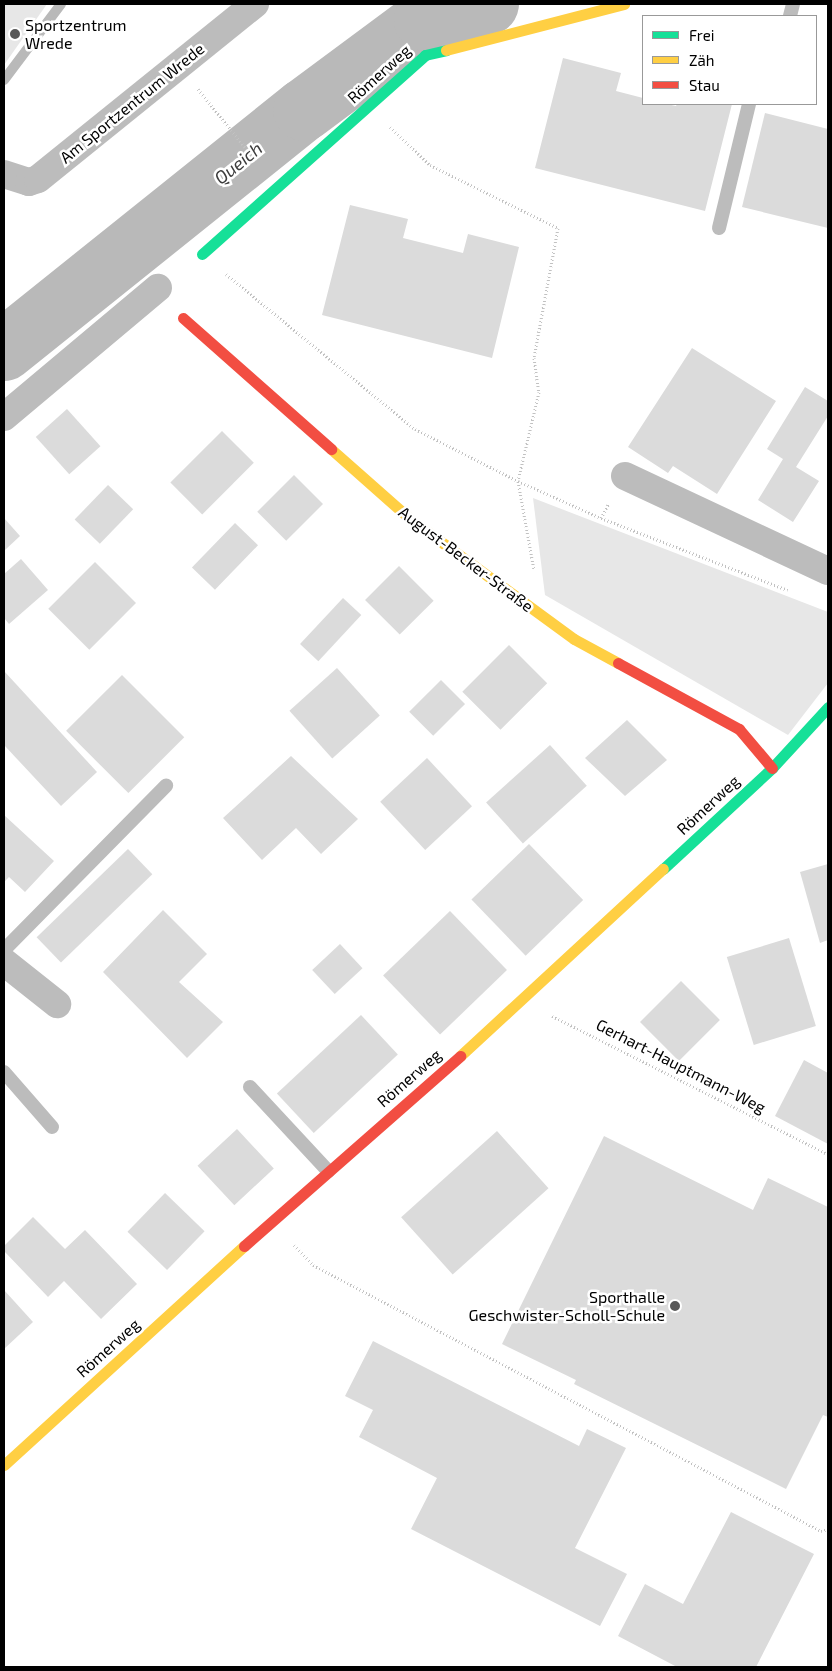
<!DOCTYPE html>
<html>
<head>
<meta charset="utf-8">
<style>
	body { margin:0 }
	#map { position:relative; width:832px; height:1671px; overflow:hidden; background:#fff; font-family:"Exo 2",sans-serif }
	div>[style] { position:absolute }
	.green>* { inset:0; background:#e7e7e7 }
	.stream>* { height:10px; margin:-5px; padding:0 5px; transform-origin:5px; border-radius:5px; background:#b9b9b9 }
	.river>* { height:62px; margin:-31px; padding:0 31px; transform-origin:31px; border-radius:31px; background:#b9b9b9 }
	.building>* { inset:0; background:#dbdbdb; transform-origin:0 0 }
	.path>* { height:3px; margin-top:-1.5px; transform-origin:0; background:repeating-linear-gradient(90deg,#c2c2c2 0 1px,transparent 0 3.5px) }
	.lane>* { height:14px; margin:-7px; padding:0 7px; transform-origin:7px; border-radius:7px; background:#bcbcbc }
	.street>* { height:28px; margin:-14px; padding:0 14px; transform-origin:14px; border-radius:14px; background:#bcbcbc }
	.fast>* { height:11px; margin:-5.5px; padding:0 5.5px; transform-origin:5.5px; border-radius:5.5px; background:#16e098 }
	.slow>* { height:11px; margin:-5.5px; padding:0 5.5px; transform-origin:5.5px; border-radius:5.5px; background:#ffcf43 }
	.jam>* { height:11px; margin:-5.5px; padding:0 5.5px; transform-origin:5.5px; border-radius:5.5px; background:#f24e42 }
	.dots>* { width:14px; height:14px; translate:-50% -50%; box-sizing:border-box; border:2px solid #fff; border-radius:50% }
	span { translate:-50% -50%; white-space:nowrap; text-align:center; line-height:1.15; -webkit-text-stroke:5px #fff; paint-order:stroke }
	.poi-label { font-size:16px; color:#000 }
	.left { translate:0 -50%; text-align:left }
	.right { translate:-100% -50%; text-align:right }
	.street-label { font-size:16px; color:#000 }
	.water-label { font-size:18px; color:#3c3c3c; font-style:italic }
	.frame { position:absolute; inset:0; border:5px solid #000; pointer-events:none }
	.legend { position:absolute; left:642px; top:15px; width:175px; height:90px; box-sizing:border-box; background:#fff; border:1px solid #999; margin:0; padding:6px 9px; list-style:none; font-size:15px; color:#000 }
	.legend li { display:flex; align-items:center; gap:10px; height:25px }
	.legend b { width:25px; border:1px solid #999 }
</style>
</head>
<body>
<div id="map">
	<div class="green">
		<i style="clip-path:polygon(4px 4px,47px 4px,4px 65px)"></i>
		<i style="clip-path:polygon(533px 498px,828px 612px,828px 683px,788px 735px,545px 595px)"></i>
	</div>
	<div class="stream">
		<i style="left:4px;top:80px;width:95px;rotate:-53.1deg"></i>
	</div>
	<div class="river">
		<i style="left:4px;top:350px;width:384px;rotate:-38.7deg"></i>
		<i style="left:304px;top:110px;width:151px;rotate:-36.6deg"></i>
		<i style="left:425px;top:20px;width:65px;rotate:-14.3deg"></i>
	</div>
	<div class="building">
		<i style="clip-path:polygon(563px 58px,621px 73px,616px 91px,643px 98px,643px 104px,667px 104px,676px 106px,677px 104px,732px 104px,705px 211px,535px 168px)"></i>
		<i style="clip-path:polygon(765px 113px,828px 129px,828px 228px,742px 207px)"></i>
		<i style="clip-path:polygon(350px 205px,408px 219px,403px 238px,463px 253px,468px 234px,519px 247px,492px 358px,322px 315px)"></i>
		<i style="clip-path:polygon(692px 348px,776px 401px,717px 494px,673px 466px,668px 473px,628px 447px)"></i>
		<i style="clip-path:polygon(805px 387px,828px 401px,828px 416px,796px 467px,819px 481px,793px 522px,758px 500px,783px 459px,767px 449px)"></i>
		<i style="left:67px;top:409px;width:50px;height:42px;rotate:48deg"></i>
		<i style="left:222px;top:431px;width:45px;height:73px;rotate:45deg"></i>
		<i style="left:294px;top:475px;width:41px;height:52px;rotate:45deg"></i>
		<i style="left:108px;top:485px;width:35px;height:48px;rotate:44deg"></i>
		<i style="clip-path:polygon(4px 518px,20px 536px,4px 551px)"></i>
		<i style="left:235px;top:523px;width:32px;height:62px;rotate:44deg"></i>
		<i style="clip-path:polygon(21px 559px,48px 590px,9px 624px,4px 618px,4px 574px)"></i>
		<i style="left:95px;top:562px;width:58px;height:66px;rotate:45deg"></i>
		<i style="left:399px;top:566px;width:49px;height:48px;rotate:45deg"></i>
		<i style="left:343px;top:598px;width:25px;height:63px;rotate:43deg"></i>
		<i style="left:509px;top:645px;width:54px;height:66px;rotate:45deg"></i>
		<i style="left:337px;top:668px;width:64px;height:64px;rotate:48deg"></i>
		<i style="clip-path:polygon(4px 671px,97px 772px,61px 806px,4px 745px)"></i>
		<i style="left:122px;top:675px;width:88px;height:79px;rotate:45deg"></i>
		<i style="left:441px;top:680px;width:34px;height:45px;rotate:45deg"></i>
		<i style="clip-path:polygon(627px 720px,667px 760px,625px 796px,585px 758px)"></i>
		<i style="left:550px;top:745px;width:55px;height:86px;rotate:48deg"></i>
		<i style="clip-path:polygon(291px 756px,358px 819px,321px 854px,296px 828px,262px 860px,223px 818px)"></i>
		<i style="left:427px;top:758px;width:66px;height:64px;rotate:47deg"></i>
		<i style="clip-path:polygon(4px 815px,54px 861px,25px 892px,9px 877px,4px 882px)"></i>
		<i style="left:529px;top:844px;width:78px;height:80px;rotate:46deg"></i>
		<i style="left:128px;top:849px;width:35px;height:127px;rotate:46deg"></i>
		<i style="clip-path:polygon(828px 864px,828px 940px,820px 943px,800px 872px)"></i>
		<i style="clip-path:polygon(163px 910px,207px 954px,179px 982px,223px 1022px,187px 1058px,103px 972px)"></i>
		<i style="left:450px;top:911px;width:82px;height:93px;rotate:46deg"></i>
		<i style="left:789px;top:938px;width:92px;height:65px;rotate:73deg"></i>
		<i style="left:340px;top:944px;width:33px;height:38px;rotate:47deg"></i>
		<i style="left:681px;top:981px;width:55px;height:58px;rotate:45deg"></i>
		<i style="left:361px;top:1015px;width:54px;height:115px;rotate:47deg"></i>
		<i style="clip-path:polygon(804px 1060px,828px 1073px,828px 1144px,775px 1116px)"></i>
		<i style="left:237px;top:1129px;width:54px;height:54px;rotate:47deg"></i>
		<i style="left:497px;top:1131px;width:77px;height:129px;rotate:48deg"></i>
		<i style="clip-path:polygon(604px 1136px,753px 1210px,768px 1178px,828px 1207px,828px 1417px,823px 1415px,786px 1489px,574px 1384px,576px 1380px,502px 1344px)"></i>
		<i style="left:165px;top:1193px;width:55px;height:54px;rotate:44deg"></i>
		<i style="clip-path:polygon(33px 1217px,65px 1249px,85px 1230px,137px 1284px,101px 1319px,64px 1281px,48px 1297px,4px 1251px,4px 1246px)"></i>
		<i style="clip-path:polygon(4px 1290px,33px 1322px,4px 1349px)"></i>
		<i style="clip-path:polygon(373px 1341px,579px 1446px,587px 1429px,626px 1448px,575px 1548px,627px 1574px,600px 1626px,411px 1529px,437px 1478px,359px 1437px,373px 1410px,345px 1396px)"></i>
		<i style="clip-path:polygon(731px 1512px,814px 1554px,756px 1667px,677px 1667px,618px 1636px,645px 1584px,683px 1604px)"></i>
	</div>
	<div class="path">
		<i style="left:198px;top:89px;width:94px;rotate:51.1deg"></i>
		<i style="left:390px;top:127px;width:55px;rotate:43.5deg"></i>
		<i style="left:430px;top:165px;width:143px;rotate:26.2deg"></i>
		<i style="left:558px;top:228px;width:132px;rotate:100.5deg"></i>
		<i style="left:534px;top:358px;width:34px;rotate:82deg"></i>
		<i style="left:539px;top:392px;width:91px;rotate:103.3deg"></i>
		<i style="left:518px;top:481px;width:90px;rotate:79.8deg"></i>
		<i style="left:226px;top:274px;width:244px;rotate:39.4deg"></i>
		<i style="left:415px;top:429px;width:115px;rotate:26.8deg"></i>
		<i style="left:518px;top:481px;width:91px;rotate:24deg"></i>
		<i style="left:601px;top:518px;width:200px;rotate:21.1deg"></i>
		<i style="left:601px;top:518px;width:17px;rotate:-62deg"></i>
		<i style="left:552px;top:1016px;width:309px;rotate:26.6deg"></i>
		<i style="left:294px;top:1245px;width:28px;rotate:46deg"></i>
		<i style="left:313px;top:1265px;width:573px;rotate:27.64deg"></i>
		<i style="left:821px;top:1531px;width:7px;rotate:-16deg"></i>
	</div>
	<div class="lane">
		<i style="left:790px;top:16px;width:12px;rotate:-76deg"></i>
		<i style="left:719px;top:228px;width:128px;rotate:-76.4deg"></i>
		<i style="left:4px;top:950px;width:231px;rotate:-45.4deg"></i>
		<i style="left:4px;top:1072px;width:73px;rotate:48.9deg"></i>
		<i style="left:250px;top:1087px;width:115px;rotate:47.1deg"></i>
	</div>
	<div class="street">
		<i style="left:4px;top:174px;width:26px;rotate:18deg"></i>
		<i style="left:29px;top:182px;width:9px;rotate:-18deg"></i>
		<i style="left:38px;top:179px;width:279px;rotate:-38.9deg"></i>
		<i style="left:4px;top:417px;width:201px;rotate:-40deg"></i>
		<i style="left:625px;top:476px;width:224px;rotate:25.1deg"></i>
		<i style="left:4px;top:962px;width:68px;rotate:38.4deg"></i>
	</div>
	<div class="fast">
		<i style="left:202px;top:254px;width:299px;rotate:-41.7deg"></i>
		<i style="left:425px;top:55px;width:22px;rotate:-13deg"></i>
		<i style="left:663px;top:869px;width:149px;rotate:-42.8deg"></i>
		<i style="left:772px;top:768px;width:83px;rotate:-47.4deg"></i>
	</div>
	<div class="slow">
		<i style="left:446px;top:50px;width:184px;rotate:-14.5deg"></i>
		<i style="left:331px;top:449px;width:106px;rotate:41.5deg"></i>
		<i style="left:410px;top:519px;width:203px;rotate:36.2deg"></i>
		<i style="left:574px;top:639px;width:50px;rotate:28.6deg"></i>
		<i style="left:460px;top:1056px;width:276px;rotate:-42.7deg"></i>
		<i style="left:4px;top:1465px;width:325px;rotate:-42.4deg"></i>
	</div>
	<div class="jam">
		<i style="left:183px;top:318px;width:198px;rotate:41.5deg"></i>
		<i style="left:618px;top:663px;width:138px;rotate:28.6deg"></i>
		<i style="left:739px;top:729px;width:51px;rotate:49.8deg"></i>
		<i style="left:244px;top:1246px;width:288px;rotate:-41.3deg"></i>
	</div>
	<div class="dots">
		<i style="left:15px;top:34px;background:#595959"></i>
		<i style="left:675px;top:1306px;background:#595959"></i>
	</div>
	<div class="poi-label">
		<span class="left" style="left:25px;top:34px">Sportzentrum<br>Wrede</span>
		<span class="right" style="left:665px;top:1306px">Sporthalle<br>Geschwister-Scholl-Schule</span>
	</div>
	<div class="street-label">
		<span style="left:379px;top:74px;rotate:-42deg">Römerweg</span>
		<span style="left:132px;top:103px;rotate:-39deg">Am Sportzentrum Wrede</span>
		<span style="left:466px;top:559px;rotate:37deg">August-Becker-Straße</span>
		<span style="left:708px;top:805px;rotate:-43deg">Römerweg</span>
		<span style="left:681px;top:1066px;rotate:27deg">Gerhart-Hauptmann-Weg</span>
		<span style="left:409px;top:1078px;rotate:-41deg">Römerweg</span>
		<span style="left:108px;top:1348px;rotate:-42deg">Römerweg</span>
	</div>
	<div class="water-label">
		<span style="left:238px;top:163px;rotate:-39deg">Queich</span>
	</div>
	<div class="frame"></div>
	<ul class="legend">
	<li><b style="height:6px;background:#16e098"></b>Frei</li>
	<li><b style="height:6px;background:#ffcf43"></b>Zäh</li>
	<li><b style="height:6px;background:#f24e42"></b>Stau</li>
	</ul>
</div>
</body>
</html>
